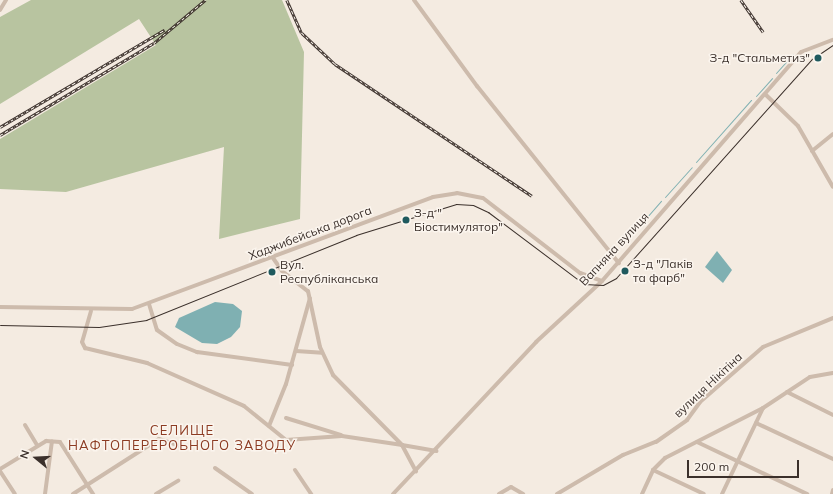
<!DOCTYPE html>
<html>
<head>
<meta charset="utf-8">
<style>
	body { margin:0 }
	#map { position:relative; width:833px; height:494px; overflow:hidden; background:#f4ebe1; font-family:Mulish,sans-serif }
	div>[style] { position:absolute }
	.green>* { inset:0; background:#b8c4a0 }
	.water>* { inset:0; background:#7fb0b2 }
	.stream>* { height:1px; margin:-0.5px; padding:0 0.5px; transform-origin:0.5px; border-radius:0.5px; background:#7fb0b2 }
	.minor>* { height:4px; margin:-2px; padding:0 2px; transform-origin:2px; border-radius:2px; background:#cdbbac }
	.tram>* { height:1px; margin:-0.5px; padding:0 0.5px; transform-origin:0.5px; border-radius:0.5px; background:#3b302b }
	.rail>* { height:2.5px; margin-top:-1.25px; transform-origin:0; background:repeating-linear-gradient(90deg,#fbf5ee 0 3px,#3b302b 0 6px); box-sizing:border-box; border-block:1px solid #3b302b }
	.dots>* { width:11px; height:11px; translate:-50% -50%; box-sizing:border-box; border:2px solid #fbf5ee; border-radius:50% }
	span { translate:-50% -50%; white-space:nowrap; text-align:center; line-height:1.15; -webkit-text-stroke:3px #fbf5ee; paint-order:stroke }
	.poi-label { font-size:12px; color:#3b302b }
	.right { translate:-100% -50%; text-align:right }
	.left { translate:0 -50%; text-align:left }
	.street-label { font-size:12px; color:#3b302b }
	.neighbourhood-label { font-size:13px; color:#8c3b22; letter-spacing:1px }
	.north { position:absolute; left:16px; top:438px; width:40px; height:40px; -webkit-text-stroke:3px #fbf5ee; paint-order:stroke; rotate:288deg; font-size:11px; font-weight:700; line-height:16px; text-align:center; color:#3b302b }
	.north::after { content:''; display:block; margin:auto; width:14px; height:18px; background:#3b302b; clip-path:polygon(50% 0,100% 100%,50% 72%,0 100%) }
	.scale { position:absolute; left:687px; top:460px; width:112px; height:18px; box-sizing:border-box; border:2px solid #3b302b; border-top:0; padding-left:5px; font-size:12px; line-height:14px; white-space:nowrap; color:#3b302b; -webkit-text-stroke:3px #fbf5ee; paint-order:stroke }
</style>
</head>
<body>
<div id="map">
	<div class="green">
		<i style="clip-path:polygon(31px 0,282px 0,304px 52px,300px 219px,219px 239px,224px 147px,66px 192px,0 189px,0 139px,156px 45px,139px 19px,0 104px,0 17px)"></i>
	</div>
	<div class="water">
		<i style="clip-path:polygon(717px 251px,732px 270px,723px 283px,705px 267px)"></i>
		<i style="clip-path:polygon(215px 302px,233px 304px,242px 311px,240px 327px,231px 337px,217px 344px,202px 343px,175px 327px,179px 318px)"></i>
	</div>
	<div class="stream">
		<i style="left:776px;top:73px;width:25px;rotate:-48deg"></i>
		<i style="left:756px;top:96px;width:24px;rotate:-48deg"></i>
		<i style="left:696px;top:162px;width:83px;rotate:-48.4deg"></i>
		<i style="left:665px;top:197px;width:40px;rotate:-48deg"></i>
		<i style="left:640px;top:225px;width:32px;rotate:-49deg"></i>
	</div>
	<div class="minor">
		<i style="left:414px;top:0;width:107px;rotate:53.8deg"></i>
		<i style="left:477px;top:86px;width:227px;rotate:51.3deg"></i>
		<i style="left:0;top:10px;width:12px;rotate:-59deg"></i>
		<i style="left:765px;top:94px;width:46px;rotate:44.1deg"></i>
		<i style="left:798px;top:126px;width:70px;rotate:60.2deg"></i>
		<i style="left:812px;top:151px;width:27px;rotate:-39deg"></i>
		<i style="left:273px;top:258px;width:16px;rotate:55deg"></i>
		<i style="left:282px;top:271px;width:33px;rotate:38deg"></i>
		<i style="left:308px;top:291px;width:57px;rotate:77.9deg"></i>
		<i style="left:320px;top:347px;width:31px;rotate:65deg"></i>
		<i style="left:333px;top:375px;width:98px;rotate:45.4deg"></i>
		<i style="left:402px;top:445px;width:35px;rotate:10deg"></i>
		<i style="left:149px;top:304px;width:27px;rotate:73deg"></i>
		<i style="left:157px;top:330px;width:24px;rotate:35deg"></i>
		<i style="left:177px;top:344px;width:22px;rotate:22deg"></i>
		<i style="left:197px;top:352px;width:96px;rotate:7.8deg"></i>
		<i style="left:0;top:307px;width:132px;rotate:0.9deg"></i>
		<i style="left:132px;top:309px;width:321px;rotate:-20.4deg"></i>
		<i style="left:433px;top:197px;width:24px;rotate:-9deg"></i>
		<i style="left:457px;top:193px;width:26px;rotate:11deg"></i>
		<i style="left:483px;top:198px;width:123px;rotate:37.7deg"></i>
		<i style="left:580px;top:273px;width:23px;rotate:20deg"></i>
		<i style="left:91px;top:311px;width:32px;rotate:106deg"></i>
		<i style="left:82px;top:342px;width:7px;rotate:63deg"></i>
		<i style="left:85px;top:348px;width:64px;rotate:13.6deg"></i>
		<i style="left:147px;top:363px;width:106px;rotate:23.9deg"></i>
		<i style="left:244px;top:406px;width:54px;rotate:39deg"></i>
		<i style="left:286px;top:440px;width:56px;rotate:-4.1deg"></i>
		<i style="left:342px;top:436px;width:61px;rotate:8.5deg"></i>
		<i style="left:402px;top:445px;width:30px;rotate:62deg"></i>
		<i style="left:296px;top:351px;width:26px;rotate:4deg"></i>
		<i style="left:787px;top:392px;width:51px;rotate:26.6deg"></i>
		<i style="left:286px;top:418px;width:58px;rotate:17.2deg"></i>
		<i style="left:756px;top:423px;width:85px;rotate:25.1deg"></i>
		<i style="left:25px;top:425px;width:23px;rotate:59deg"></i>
		<i style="left:269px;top:426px;width:45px;rotate:-68deg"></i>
		<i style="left:286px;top:384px;width:89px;rotate:-74.4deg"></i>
		<i style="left:697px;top:442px;width:122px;rotate:25.3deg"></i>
		<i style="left:215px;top:468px;width:45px;rotate:35.1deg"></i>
		<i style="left:0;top:469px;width:54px;rotate:-31.3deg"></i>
		<i style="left:46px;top:441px;width:14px;rotate:4deg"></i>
		<i style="left:60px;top:442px;width:62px;rotate:57.6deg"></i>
		<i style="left:295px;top:470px;width:29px;rotate:56deg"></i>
		<i style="left:653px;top:470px;width:56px;rotate:25.2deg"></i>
		<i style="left:0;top:471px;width:27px;rotate:57deg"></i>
		<i style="left:45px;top:494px;width:53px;rotate:-82.5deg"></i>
		<i style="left:73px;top:494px;width:102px;rotate:-32.6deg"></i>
		<i style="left:159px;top:439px;width:22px;rotate:18deg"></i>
		<i style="left:156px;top:494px;width:26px;rotate:-31deg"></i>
		<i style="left:393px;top:494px;width:209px;rotate:-46.7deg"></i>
		<i style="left:536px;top:342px;width:90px;rotate:-42.7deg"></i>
		<i style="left:602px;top:281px;width:303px;rotate:-49deg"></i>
		<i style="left:801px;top:52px;width:34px;rotate:-21deg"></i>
		<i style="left:499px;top:494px;width:14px;rotate:-30deg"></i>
		<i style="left:511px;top:487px;width:14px;rotate:30deg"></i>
		<i style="left:557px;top:494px;width:77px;rotate:-30.6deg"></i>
		<i style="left:623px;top:455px;width:35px;rotate:-22deg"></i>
		<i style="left:656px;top:442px;width:38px;rotate:-35deg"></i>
		<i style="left:687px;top:420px;width:22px;rotate:-54deg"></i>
		<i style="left:700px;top:402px;width:84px;rotate:-41.1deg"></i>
		<i style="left:763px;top:347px;width:76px;rotate:-22.5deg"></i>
		<i style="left:642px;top:494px;width:26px;rotate:-65deg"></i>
		<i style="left:653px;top:470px;width:17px;rotate:-45deg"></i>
		<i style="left:665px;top:458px;width:110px;rotate:-27deg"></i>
		<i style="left:722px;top:494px;width:95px;rotate:-64.5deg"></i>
		<i style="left:763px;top:408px;width:56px;rotate:-33.4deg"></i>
		<i style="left:810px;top:377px;width:23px;rotate:-10deg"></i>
		<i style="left:832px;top:494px;width:4px;rotate:-76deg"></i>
	</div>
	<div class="tram">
		<i style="left:0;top:325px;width:99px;rotate:1.2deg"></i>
		<i style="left:99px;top:327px;width:48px;rotate:-8.5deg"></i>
		<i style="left:146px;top:320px;width:227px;rotate:-22deg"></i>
		<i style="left:356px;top:235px;width:105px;rotate:-17.2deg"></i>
		<i style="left:456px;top:204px;width:17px;rotate:3deg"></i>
		<i style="left:473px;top:205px;width:17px;rotate:25deg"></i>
		<i style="left:488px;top:212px;width:120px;rotate:36.9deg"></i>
		<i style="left:584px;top:284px;width:19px;rotate:3deg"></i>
		<i style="left:603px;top:285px;width:15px;rotate:-28deg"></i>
		<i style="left:616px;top:278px;width:294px;rotate:-48.2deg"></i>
		<i style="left:812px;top:59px;width:25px;rotate:-34deg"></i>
	</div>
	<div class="rail">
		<i style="left:287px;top:0;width:36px;rotate:66deg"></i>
		<i style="left:302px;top:33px;width:45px;rotate:43.2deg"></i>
		<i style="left:335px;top:64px;width:237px;rotate:33.8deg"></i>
		<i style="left:741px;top:0;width:39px;rotate:55deg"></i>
		<i style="left:0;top:127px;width:191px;rotate:-30.6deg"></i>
		<i style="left:0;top:135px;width:179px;rotate:-30.9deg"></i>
		<i style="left:154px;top:43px;width:67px;rotate:-40.1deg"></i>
	</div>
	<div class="dots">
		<i style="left:818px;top:58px;background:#1f5a5e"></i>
		<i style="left:406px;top:220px;background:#1f5a5e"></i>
		<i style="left:625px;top:271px;background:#1f5a5e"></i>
		<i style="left:272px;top:272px;background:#1f5a5e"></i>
	</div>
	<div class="poi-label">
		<span class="right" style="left:810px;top:58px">З-д "Стальметиз"</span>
		<span class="left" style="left:414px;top:220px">З-д "<br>Біостимулятор"</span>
		<span class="left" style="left:633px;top:271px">З-д "Лаків<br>та фарб"</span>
		<span class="left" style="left:280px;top:272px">Вул.<br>Республіканська</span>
	</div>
	<div class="street-label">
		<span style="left:310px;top:233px;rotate:-21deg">Хаджибейська дорога</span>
		<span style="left:614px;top:249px;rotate:-47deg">Вапняна вулиця</span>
		<span style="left:708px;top:385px;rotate:-43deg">вулиця Нікітіна</span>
	</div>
	<div class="neighbourhood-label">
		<span style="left:182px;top:438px">СЕЛИЩЕ<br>НАФТОПЕРЕРОБНОГО ЗАВОДУ</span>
	</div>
	<div class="north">N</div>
	<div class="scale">200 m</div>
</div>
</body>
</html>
